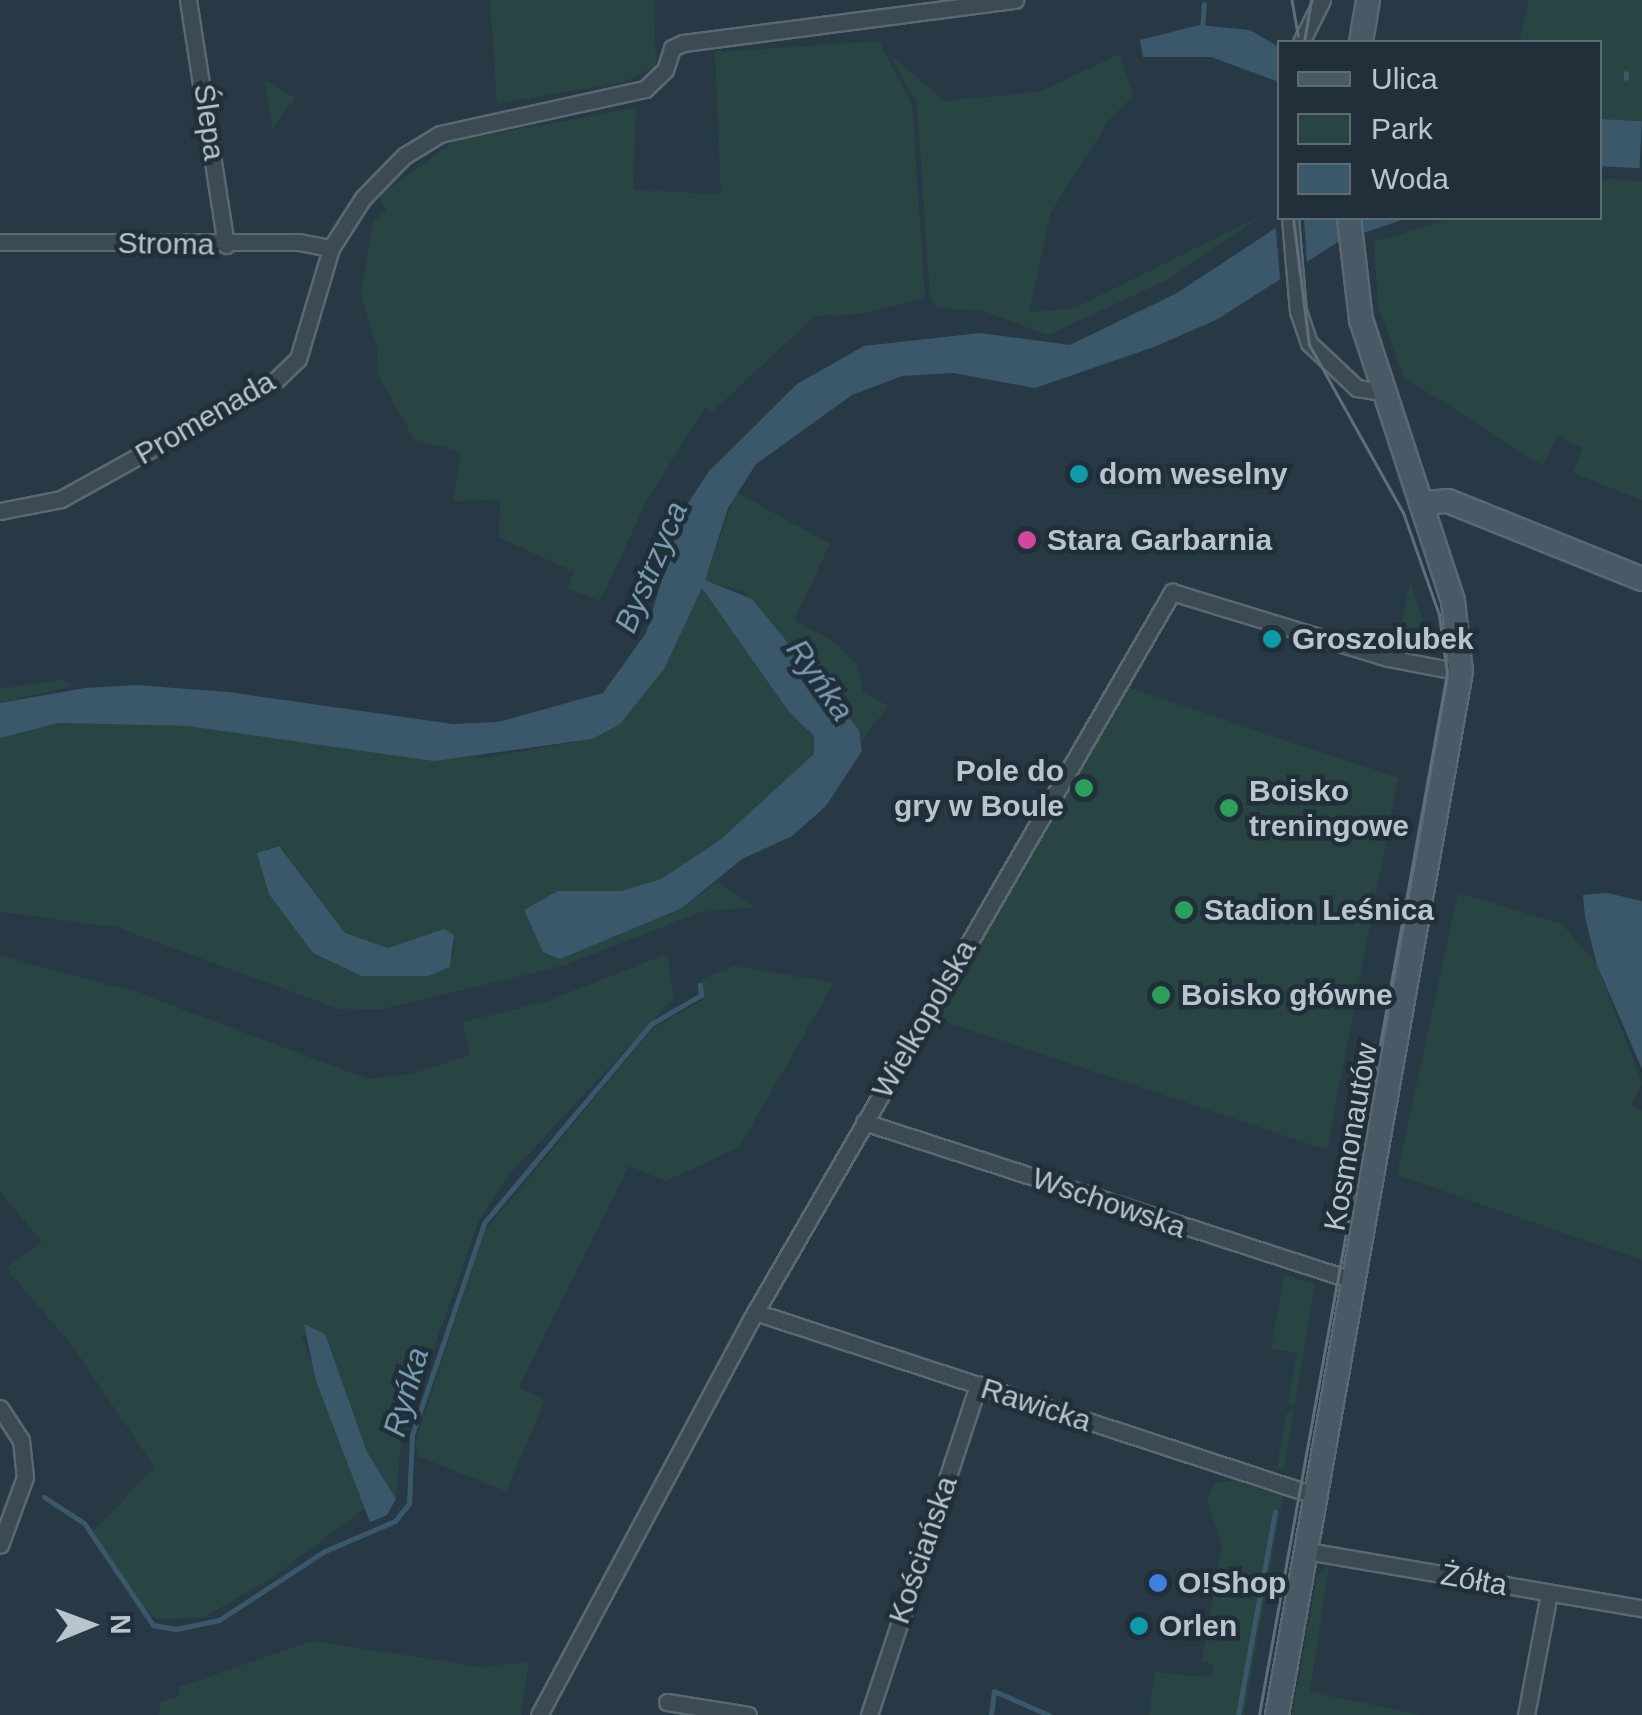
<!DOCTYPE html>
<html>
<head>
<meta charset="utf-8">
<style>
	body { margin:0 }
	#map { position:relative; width:1642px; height:1715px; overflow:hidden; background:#273944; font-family:Helvetica,sans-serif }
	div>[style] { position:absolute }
	.green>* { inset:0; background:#294543 }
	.water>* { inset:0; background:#3b586b; transform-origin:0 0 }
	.pier>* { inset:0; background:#273944 }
	.stream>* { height:5px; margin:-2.5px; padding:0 2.5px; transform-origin:2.5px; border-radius:2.5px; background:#3b586b }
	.roads { filter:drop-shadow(2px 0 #5a6871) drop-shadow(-2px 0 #5a6871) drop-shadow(0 2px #5a6871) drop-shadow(0 -2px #5a6871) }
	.street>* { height:15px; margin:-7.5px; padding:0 7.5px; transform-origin:7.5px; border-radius:7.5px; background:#3c4a54 }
	.secondary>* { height:22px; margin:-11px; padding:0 11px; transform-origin:11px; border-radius:11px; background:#495a67 }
	.tram>* { height:2.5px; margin:-1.25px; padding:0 1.25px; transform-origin:1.25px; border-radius:1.25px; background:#5e6f7b }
	.dots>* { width:28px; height:28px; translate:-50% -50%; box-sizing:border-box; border:5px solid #202f39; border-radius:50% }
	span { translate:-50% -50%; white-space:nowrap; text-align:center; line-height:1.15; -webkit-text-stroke:9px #202f39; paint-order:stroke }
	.street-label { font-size:30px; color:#b9c5cd }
	.poi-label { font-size:30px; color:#b9c5cd; font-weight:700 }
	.left { translate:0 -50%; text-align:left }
	.right { translate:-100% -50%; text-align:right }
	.water-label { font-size:32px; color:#799bb0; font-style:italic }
	.legend { position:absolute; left:1277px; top:40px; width:325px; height:180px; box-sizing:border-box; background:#202f39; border:2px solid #5d6b74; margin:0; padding:12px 18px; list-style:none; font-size:30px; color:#b9c5cd }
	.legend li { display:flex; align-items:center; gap:20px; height:50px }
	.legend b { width:50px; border:2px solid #5d6b74 }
	.north { position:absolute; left:40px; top:1575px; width:100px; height:100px; -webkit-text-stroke:8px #202f39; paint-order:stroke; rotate:89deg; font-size:28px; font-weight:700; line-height:40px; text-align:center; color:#b9c5cd }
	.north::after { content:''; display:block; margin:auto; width:35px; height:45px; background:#b9c5cd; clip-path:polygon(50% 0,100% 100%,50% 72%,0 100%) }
</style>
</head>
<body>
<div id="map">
	<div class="green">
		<i style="clip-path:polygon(490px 0,654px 0,656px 66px,624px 82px,497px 104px)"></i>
		<i style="clip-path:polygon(1529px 0,1642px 0,1642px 121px,1600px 119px,1600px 42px,1519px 42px)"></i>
		<i style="clip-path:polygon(879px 41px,912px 105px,925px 298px,861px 314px,815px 316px,711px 413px,706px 407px,649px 496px,600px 601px,568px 588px,574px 572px,499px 537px,500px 500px,453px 501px,461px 452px,414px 439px,378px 375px,377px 347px,361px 295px,373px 223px,386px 210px,379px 196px,455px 141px,636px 108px,633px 190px,721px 194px,715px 52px)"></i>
		<i style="clip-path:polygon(889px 54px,945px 101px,1040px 92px,1120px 54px,1133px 96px,1109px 120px,1051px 212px,1029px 312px,1075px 308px,1262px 215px,1171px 278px,1048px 335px,986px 312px,938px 307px,930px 299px,917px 103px)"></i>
		<i style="clip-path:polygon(265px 80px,295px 98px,273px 128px,272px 127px)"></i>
		<i style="clip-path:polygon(1613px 179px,1642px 181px,1642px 500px,1573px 473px,1583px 448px,1557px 436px,1543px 466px,1404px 377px,1378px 306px,1374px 242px,1454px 218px,1600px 218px,1600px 181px)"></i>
		<i style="clip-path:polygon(736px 492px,830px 544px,794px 620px,836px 643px,858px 666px,863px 692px,888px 706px,862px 740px,744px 592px,704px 580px)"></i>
		<i style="clip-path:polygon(1410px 582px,1422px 618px,1428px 656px,1397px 648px)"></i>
		<i style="clip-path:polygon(evenodd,702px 587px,789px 712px,814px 737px,814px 755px,720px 840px,661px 879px,621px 891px,575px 891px,560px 959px,682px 908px,717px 882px,754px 907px,701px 912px,562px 966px,378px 1010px,339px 1009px,116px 927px,0 912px,0 738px,58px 723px,188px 726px,484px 758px,592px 739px,702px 587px,280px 846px,345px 933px,388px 948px,432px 933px,454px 935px,454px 958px,428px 976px,362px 976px,266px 848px,280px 846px)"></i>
		<i style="clip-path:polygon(63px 679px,73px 686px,0 703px,0 689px)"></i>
		<i style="clip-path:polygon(1125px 686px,1398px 778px,1327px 1150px,933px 1018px)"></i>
		<i style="clip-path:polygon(1458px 893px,1562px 924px,1597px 965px,1642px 1083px,1631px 1106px,1642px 1111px,1642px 1260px,1397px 1175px)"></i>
		<i style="clip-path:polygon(667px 954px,674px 998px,505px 1179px,478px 1223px,401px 1441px,396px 1499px,367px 1452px,325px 1334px,302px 1336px,365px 1508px,273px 1577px,203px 1618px,156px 1619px,137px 1603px,93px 1532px,154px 1467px,75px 1349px,6px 1268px,42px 1242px,0 1191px,0 956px,139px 993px,368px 1079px,412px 1074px,470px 1055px,463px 1022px,545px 1002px)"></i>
		<i style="clip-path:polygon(735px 966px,834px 983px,739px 1147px,666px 1181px,629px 1166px,519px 1387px,545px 1400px,506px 1491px,417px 1456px,416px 1439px,485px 1231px,652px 1029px,704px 999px,701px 979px)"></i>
		<i style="clip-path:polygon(1284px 1274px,1315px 1284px,1295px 1404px,1288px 1405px,1297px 1353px,1271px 1349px)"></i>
		<i style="clip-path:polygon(1294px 1410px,1284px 1469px,1258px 1466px,1277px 1466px,1286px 1414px)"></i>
		<i style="clip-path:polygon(1233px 1480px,1283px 1496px,1244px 1715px,1149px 1715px,1155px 1672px,1212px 1678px,1214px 1665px,1202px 1660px,1222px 1546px,1207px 1500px,1214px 1484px)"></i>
		<i style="clip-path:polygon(1329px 1565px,1310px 1692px,1421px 1715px,1292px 1715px,1317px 1576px)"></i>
		<i style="clip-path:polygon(312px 1641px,482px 1667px,529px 1662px,521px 1715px,158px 1715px,161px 1702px,179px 1696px,179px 1687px)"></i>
	</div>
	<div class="water">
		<i style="clip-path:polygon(1199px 25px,1250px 30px,1279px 47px,1279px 82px,1211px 57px,1143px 57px,1140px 40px)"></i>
		<i style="left:1600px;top:119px;width:42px;height:47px;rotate:3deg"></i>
		<i style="clip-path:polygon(1291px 218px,1407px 218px,1338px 242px,1218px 319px,1154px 347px,1035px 388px,953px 373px,902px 376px,852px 395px,756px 464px,728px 508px,705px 580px,752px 599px,859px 730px,862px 751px,826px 806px,792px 836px,742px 859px,682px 908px,560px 959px,543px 952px,524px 910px,558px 891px,621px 891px,661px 879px,720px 840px,814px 754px,814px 736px,789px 712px,702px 588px,664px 669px,620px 724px,592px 739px,434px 761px,188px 726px,58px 723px,0 738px,0 703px,85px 688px,136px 685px,228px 692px,453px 724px,498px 722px,603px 693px,646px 633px,681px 514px,709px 471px,797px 384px,864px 346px,980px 333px,1070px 345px,1177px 293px)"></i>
		<i style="clip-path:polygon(279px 846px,345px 933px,388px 948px,444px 929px,454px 935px,450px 967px,428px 976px,362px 976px,313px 953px,269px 894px,257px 853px)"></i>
		<i style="clip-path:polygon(1607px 893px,1642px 901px,1642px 1069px,1597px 965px,1585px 917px,1583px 895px)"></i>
		<i style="clip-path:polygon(304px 1324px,325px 1334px,367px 1452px,396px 1499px,387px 1515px,370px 1522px,316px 1381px)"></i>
	</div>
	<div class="pier">
		<i style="clip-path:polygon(1304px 218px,1307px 263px,1280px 279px,1275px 219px)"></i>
	</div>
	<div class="stream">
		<i style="left:1202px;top:31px;width:27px;rotate:-86deg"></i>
		<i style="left:1626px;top:78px;width:5px;rotate:-90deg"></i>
		<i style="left:44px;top:1497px;width:48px;rotate:33deg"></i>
		<i style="left:84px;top:1523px;width:123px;rotate:55.9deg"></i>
		<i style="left:153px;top:1625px;width:23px;rotate:10deg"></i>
		<i style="left:176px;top:1629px;width:44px;rotate:-11.8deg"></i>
		<i style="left:219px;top:1620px;width:126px;rotate:-33.1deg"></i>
		<i style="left:325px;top:1551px;width:76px;rotate:-23.2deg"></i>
		<i style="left:395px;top:1521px;width:22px;rotate:-51deg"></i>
		<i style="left:409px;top:1504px;width:69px;rotate:-87.5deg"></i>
		<i style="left:412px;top:1435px;width:224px;rotate:-71.2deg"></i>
		<i style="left:484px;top:1223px;width:260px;rotate:-50deg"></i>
		<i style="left:651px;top:1024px;width:58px;rotate:-30.1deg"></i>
		<i style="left:701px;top:995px;width:10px;rotate:-96deg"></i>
		<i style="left:991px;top:1715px;width:24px;rotate:-83deg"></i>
		<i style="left:994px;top:1691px;width:60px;rotate:23.6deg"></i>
		<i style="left:1238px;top:1715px;width:207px;rotate:-79.7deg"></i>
	</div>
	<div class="roads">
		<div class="street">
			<i style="left:188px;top:0;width:248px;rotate:81.2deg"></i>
			<i style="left:1301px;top:42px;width:47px;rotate:-63.4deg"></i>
			<i style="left:1290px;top:218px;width:93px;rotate:85.1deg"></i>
			<i style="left:1298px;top:311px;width:34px;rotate:71deg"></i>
			<i style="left:1309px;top:343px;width:66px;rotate:43.2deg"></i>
			<i style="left:1357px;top:388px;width:26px;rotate:9deg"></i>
			<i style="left:0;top:242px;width:299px"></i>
			<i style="left:299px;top:242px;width:33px;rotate:11deg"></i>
			<i style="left:0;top:511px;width:62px;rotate:-11.1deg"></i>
			<i style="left:61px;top:499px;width:246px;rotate:-29deg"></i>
			<i style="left:276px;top:380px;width:30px;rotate:-44deg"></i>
			<i style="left:298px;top:359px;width:116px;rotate:-73.4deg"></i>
			<i style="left:331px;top:248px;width:59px;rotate:-57.4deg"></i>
			<i style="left:363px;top:198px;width:59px;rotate:-45.7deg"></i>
			<i style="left:404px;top:156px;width:42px;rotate:-31.4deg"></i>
			<i style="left:440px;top:134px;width:210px;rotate:-12.4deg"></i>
			<i style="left:645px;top:89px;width:28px;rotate:-44deg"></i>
			<i style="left:665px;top:70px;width:23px;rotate:-72deg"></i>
			<i style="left:672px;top:48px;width:12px;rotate:-24deg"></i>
			<i style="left:683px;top:43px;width:335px;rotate:-7.4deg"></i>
			<i style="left:864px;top:1122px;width:516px;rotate:17.94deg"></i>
			<i style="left:755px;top:1312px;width:591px;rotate:18.13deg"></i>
			<i style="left:0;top:1408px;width:38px;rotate:57deg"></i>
			<i style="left:21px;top:1440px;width:37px;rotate:84deg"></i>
			<i style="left:25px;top:1477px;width:72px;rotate:110.2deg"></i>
			<i style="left:1307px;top:1551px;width:340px;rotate:9.7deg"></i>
			<i style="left:667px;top:1702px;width:82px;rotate:9.1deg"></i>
			<i style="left:539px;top:1715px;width:445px;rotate:-61.8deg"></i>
			<i style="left:749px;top:1323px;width:845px;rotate:-59.94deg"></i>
			<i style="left:1172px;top:592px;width:226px;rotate:17deg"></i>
			<i style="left:1388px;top:658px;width:74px;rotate:10.9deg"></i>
			<i style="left:869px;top:1715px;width:348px;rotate:-71.7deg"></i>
			<i style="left:1526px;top:1715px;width:124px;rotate:-79.3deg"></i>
		</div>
		<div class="secondary">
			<i style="left:1361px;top:42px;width:43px;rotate:-80.5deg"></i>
			<i style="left:1421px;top:503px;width:27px;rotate:-4deg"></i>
			<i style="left:1448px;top:501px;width:209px;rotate:21.9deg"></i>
			<i style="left:1277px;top:1715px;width:1059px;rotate:-80deg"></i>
			<i style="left:1461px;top:672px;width:71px;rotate:-96.4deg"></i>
			<i style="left:1453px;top:601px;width:296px;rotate:-108.1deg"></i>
			<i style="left:1361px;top:320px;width:103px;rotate:-96.7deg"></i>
		</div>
	</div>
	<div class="tram">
		<i style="left:1292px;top:0;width:36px;rotate:80deg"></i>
		<i style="left:1304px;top:42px;width:43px;rotate:-80.5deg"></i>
		<i style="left:1259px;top:1715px;width:1059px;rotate:-79.77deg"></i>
		<i style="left:1447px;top:673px;width:59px;rotate:-97.9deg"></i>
		<i style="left:1439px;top:615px;width:108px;rotate:-109.4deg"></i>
		<i style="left:1403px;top:513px;width:193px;rotate:-119.2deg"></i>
		<i style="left:1309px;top:345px;width:128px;rotate:-97.2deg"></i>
	</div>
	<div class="dots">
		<i style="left:1079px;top:474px;background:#0f9aa8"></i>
		<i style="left:1027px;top:540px;background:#d1479c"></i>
		<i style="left:1272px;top:639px;background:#0f9aa8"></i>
		<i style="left:1084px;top:788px;background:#2e9e5b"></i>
		<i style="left:1229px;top:808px;background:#2e9e5b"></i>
		<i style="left:1184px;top:910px;background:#2e9e5b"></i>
		<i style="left:1161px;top:995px;background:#2e9e5b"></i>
		<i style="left:1158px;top:1583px;background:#3f7fe0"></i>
		<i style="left:1139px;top:1626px;background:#0f9aa8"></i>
	</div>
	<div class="street-label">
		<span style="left:209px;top:122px;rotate:82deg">Ślepa</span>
		<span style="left:166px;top:244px;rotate:1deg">Stroma</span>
		<span style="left:205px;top:418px;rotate:-30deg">Promenada</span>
		<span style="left:924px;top:1019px;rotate:-60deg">Wielkopolska</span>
		<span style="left:1351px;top:1137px;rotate:-80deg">Kosmonautów</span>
		<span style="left:1109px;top:1203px;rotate:19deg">Wschowska</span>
		<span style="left:1036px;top:1405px;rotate:18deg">Rawicka</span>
		<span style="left:923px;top:1550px;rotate:-71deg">Kościańska</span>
		<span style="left:1474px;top:1580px;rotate:10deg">Żółta</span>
	</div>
	<div class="poi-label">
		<span class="left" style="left:1099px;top:474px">dom weselny</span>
		<span class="left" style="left:1047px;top:540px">Stara Garbarnia</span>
		<span class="left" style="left:1292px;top:639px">Groszolubek</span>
		<span class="right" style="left:1064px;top:788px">Pole do<br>gry w Boule</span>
		<span class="left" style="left:1249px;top:808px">Boisko<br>treningowe</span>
		<span class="left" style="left:1204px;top:910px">Stadion Leśnica</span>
		<span class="left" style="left:1181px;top:995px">Boisko główne</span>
		<span class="left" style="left:1178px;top:1583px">O!Shop</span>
		<span class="left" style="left:1159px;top:1626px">Orlen</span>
	</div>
	<div class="water-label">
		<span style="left:651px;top:567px;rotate:-67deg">Bystrzyca</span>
		<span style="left:820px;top:680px;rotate:55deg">Ryńka</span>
		<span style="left:406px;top:1392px;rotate:-74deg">Ryńka</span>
	</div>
	<ul class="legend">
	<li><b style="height:12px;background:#495a67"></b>Ulica</li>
	<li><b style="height:28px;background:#294543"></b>Park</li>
	<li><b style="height:28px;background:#3b586b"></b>Woda</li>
	</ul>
	<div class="north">N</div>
</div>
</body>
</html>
